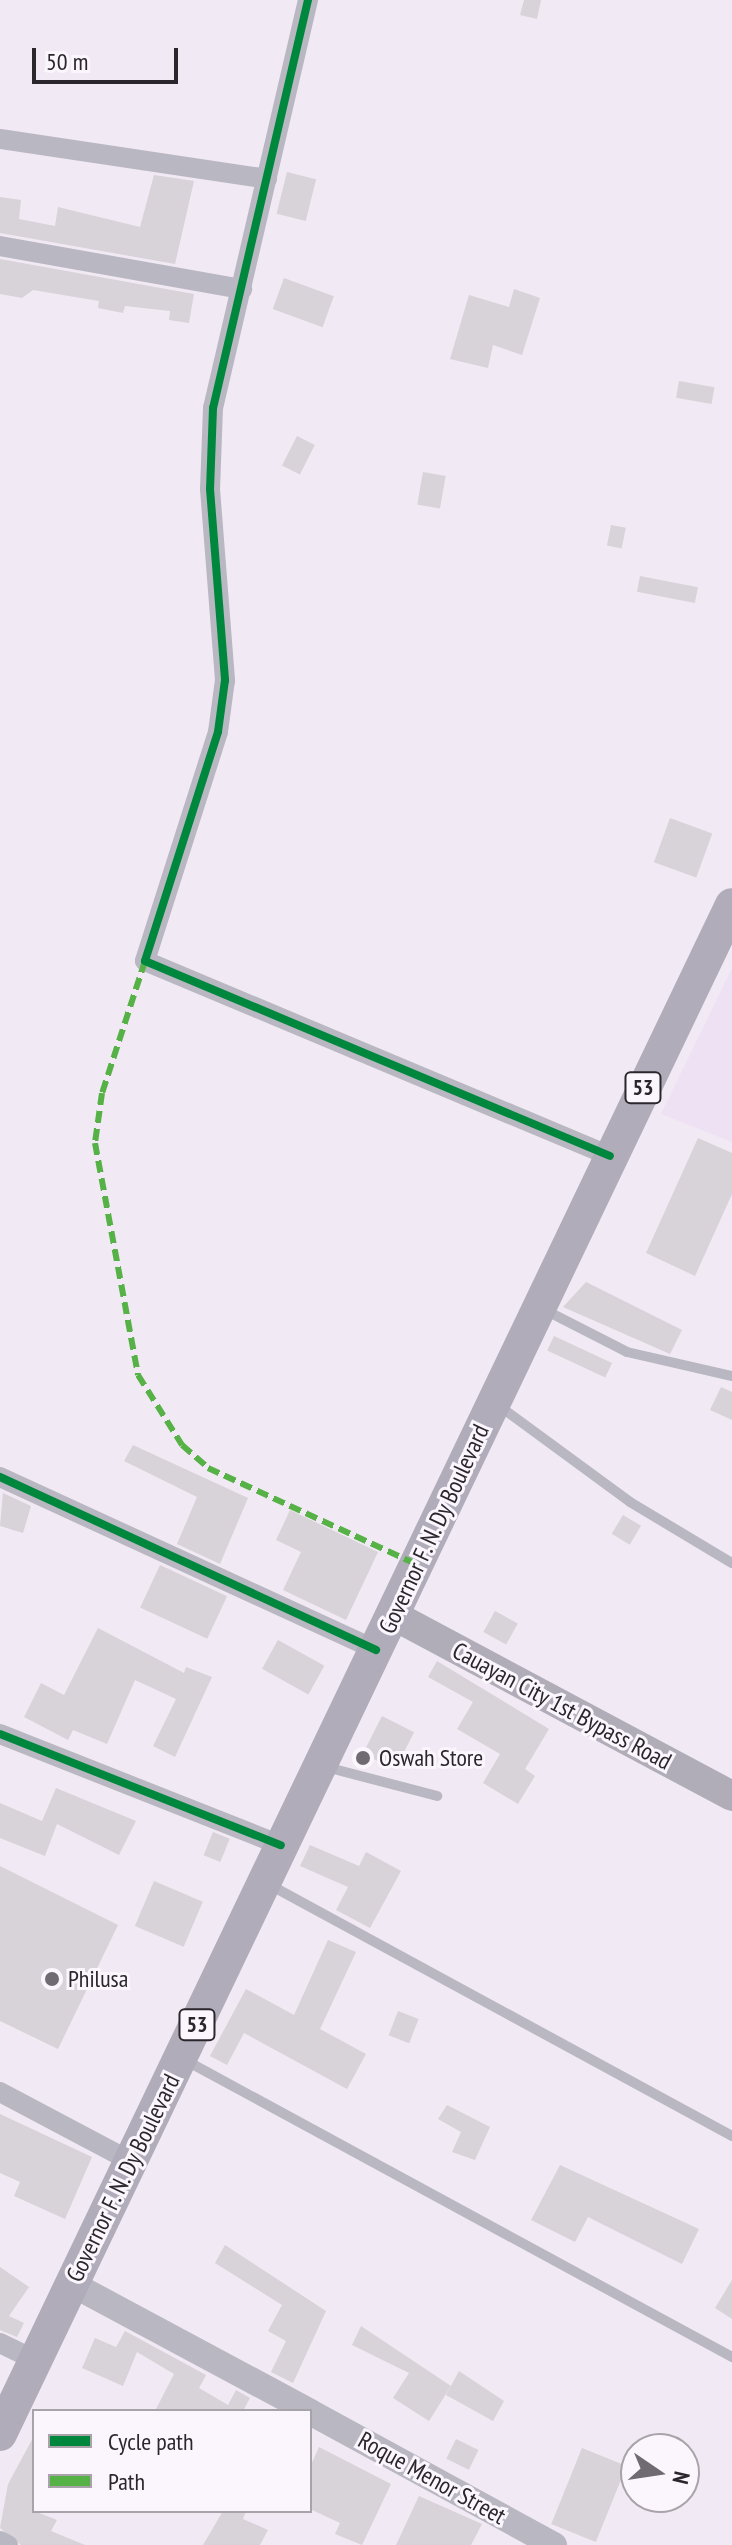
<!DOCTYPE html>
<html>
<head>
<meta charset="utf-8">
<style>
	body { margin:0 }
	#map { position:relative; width:732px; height:2545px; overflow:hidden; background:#f1e9f3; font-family:"PT Sans Narrow",sans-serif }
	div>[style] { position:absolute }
	.built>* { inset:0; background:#efe1f4 }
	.building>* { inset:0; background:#d8d2d9; transform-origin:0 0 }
	.service>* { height:10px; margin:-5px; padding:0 5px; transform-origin:5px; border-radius:5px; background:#b9b7c2 }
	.minor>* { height:20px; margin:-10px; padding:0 10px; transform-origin:10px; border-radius:10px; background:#b9b7c2 }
	.tertiary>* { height:26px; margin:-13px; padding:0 13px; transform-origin:13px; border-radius:13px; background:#b9b7c2 }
	.secondary>* { height:30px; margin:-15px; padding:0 15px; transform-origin:15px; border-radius:15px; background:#b0adb9 }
	.trunk>* { height:34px; margin:-17px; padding:0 17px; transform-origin:17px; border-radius:17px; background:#b0acba }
	.quiet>* { height:6px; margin-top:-3px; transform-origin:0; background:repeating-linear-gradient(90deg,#56b246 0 12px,transparent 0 18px) }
	.cycleway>* { height:8px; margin:-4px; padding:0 4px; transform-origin:4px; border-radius:4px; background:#00873e }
	.dots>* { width:22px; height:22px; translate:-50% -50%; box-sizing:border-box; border:4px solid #fbf6fd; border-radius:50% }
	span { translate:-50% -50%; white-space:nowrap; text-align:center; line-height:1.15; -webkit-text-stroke:6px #fbf6fd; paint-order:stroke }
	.shield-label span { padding:2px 6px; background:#fbf6fd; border:2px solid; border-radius:6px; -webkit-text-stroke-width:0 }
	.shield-label { font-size:22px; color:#2b262c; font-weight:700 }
	.street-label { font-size:24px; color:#2b262c }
	.poi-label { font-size:24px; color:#2b262c }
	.left { translate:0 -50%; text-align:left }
	.legend { position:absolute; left:32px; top:2409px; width:280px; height:104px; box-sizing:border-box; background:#fbf6fd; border:2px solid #a8a3a9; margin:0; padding:10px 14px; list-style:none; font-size:24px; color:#2b262c }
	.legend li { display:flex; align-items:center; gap:16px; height:40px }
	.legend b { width:40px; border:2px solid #a8a3a9 }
	.north { position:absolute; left:620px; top:2433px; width:80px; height:80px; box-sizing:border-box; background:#fbf6fd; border:2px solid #a8a3a9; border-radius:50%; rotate:103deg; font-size:22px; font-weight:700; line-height:32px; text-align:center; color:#2b262c }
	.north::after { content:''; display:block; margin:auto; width:28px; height:36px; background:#706a72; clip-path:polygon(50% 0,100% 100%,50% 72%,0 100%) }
	.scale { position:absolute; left:32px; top:48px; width:146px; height:36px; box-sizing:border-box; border:4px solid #2b262c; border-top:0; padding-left:10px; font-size:24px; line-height:28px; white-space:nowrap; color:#2b262c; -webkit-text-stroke:6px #fbf6fd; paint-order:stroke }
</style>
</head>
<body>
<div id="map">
	<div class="built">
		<i style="clip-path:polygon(732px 968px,732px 1142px,661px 1114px)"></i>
	</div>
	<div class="building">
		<i style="clip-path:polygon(524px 0,541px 0,537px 19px,520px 15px)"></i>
		<i style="left:287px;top:172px;width:30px;height:43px;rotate:14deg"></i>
		<i style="clip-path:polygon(154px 175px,194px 181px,175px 264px,0 233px,0 197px,21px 200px,19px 219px,55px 226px,58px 207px,140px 227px)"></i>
		<i style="clip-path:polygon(0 259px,194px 294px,189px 323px,169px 320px,170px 311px,125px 306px,123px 313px,98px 308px,99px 301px,33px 290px,22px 298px,0 294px)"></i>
		<i style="left:284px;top:278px;width:53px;height:33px;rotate:20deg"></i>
		<i style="clip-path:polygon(514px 289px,540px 298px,522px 355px,493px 345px,488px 368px,450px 359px,469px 295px,509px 307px)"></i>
		<i style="left:679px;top:381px;width:36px;height:17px;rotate:10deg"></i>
		<i style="left:297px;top:436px;width:20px;height:33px;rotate:27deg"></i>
		<i style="left:423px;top:472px;width:23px;height:33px;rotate:10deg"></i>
		<i style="left:611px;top:525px;width:15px;height:21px;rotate:11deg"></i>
		<i style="left:640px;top:576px;width:59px;height:16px;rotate:11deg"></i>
		<i style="left:670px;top:818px;width:45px;height:47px;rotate:20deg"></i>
		<i style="clip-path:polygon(698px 1138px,732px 1153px,732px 1194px,695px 1276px,646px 1253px)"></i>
		<i style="clip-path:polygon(586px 1282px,682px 1330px,670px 1354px,563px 1307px)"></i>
		<i style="left:554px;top:1336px;width:64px;height:16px;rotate:25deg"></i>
		<i style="clip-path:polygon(721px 1387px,732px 1392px,732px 1420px,710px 1410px)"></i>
		<i style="clip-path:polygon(133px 1445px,248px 1498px,220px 1564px,177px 1544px,197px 1497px,124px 1461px)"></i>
		<i style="clip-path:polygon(3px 1493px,31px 1506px,23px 1533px,0 1526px)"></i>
		<i style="clip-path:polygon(290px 1510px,378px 1552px,346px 1620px,283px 1590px,301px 1552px,276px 1540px)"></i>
		<i style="left:623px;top:1515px;width:21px;height:22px;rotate:31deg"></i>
		<i style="left:160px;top:1565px;width:74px;height:47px;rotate:25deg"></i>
		<i style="left:495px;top:1611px;width:26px;height:24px;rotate:29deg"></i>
		<i style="clip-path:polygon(98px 1628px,184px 1673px,186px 1667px,212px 1677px,175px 1757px,153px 1746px,176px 1699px,135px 1680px,107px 1744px,73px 1730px,68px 1740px,24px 1717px,41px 1683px,64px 1695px)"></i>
		<i style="left:278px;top:1640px;width:53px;height:33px;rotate:29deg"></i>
		<i style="clip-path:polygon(437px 1661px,549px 1729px,525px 1769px,535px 1776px,518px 1804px,483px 1783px,500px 1754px,457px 1729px,473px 1702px,428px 1677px)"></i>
		<i style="left:382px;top:1716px;width:36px;height:42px;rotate:27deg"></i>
		<i style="clip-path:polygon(56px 1788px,136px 1821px,119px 1855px,57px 1824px,45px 1856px,0 1838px,0 1803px,42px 1821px)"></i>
		<i style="left:213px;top:1832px;width:18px;height:25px;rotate:22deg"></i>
		<i style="clip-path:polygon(310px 1845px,359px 1866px,366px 1852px,401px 1871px,370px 1928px,336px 1910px,348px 1887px,300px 1866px)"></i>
		<i style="clip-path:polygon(0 1866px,118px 1925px,58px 2049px,0 2021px)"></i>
		<i style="left:154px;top:1881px;width:53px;height:49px;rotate:23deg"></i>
		<i style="clip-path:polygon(328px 1940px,356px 1952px,320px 2029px,366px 2054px,347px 2089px,244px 2033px,227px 2065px,210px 2056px,246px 1989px,294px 2015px)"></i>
		<i style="left:398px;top:2011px;width:22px;height:26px;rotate:21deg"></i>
		<i style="clip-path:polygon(447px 2105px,490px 2127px,475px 2160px,452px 2152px,461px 2132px,438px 2119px)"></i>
		<i style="clip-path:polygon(0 2114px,92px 2157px,65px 2219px,14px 2196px,20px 2182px,0 2173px)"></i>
		<i style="clip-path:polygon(560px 2165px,699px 2229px,682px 2264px,588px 2217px,575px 2242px,531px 2220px)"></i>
		<i style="clip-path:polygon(225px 2245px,326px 2311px,293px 2383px,271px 2372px,286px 2341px,268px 2331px,282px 2305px,215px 2263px)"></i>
		<i style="clip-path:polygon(0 2267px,29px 2287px,9px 2316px,24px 2323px,17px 2337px,0 2330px)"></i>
		<i style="clip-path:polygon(732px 2280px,732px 2319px,715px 2308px)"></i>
		<i style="clip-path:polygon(361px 2326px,451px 2386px,429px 2421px,393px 2398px,409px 2373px,352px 2345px)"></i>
		<i style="clip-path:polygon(125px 2331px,206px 2375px,199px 2388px,228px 2405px,236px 2390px,250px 2398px,243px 2411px,155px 2411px,174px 2374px,137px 2352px,123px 2386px,82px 2368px,95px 2338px,116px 2347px)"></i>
		<i style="clip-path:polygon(459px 2371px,504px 2401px,493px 2421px,446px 2395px)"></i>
		<i style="clip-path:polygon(34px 2436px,34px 2511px,57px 2520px,51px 2531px,85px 2545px,21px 2545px,0 2528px,8px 2484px)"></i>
		<i style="left:456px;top:2439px;width:25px;height:22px;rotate:26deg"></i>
		<i style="clip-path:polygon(319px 2447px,391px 2484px,362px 2545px,335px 2534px,340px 2523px,310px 2509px,310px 2467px)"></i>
		<i style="left:582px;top:2448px;width:48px;height:82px;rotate:22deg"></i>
		<i style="clip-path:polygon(419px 2496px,482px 2524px,471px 2545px,396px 2545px)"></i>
		<i style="clip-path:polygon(223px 2511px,246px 2511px,243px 2519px,268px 2530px,260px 2545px,203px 2545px)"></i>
	</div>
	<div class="service">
		<i style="left:543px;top:1309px;width:94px;rotate:27.1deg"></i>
		<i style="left:627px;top:1352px;width:108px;rotate:12.9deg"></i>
		<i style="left:498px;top:1405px;width:164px;rotate:36.3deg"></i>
		<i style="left:630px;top:1502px;width:119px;rotate:30.9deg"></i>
		<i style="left:326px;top:1767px;width:115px;rotate:14.6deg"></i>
		<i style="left:270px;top:1885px;width:526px;rotate:28.51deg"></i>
		<i style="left:183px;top:2059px;width:625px;rotate:28.49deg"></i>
	</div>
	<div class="minor">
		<i style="left:308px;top:0;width:419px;rotate:103.1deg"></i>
		<i style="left:213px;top:408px;width:81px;rotate:92.1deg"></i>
		<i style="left:210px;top:489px;width:192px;rotate:85.5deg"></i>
		<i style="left:225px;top:680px;width:52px;rotate:97.7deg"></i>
		<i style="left:218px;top:732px;width:240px;rotate:107.7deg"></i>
		<i style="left:145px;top:961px;width:504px;rotate:22.75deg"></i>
		<i style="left:0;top:139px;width:270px;rotate:8.5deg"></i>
		<i style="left:0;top:246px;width:246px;rotate:10.1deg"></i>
		<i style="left:0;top:1477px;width:414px;rotate:24.7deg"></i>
		<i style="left:0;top:1734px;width:302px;rotate:21.6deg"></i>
		<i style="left:0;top:2092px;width:149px;rotate:27.9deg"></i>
		<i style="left:0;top:2343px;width:39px;rotate:26deg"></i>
		<i style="left:0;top:2541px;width:9px;rotate:27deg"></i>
	</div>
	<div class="tertiary">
		<i style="left:72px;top:2284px;width:269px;rotate:28.2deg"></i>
		<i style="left:310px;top:2412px;width:278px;rotate:28.6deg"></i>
	</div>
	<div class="secondary">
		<i style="left:393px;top:1615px;width:384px;rotate:28.1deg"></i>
	</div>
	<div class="trunk">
		<i style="left:0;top:2434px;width:1695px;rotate:-64.42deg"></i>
	</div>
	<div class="quiet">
		<i style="left:145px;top:961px;width:139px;rotate:108deg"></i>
		<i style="left:102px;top:1093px;width:50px;rotate:98deg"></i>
		<i style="left:95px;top:1143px;width:236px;rotate:79.5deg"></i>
		<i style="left:138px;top:1375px;width:83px;rotate:57.8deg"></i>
		<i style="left:182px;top:1445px;width:35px;rotate:41deg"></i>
		<i style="left:208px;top:1468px;width:229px;rotate:24.8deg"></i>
	</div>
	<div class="cycleway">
		<i style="left:308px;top:0;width:419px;rotate:103.1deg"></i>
		<i style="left:213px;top:408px;width:81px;rotate:92.1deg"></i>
		<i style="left:210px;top:489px;width:192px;rotate:85.5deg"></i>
		<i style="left:225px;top:680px;width:52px;rotate:97.7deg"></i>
		<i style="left:218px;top:732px;width:240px;rotate:107.7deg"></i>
		<i style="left:145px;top:961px;width:504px;rotate:22.75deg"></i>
		<i style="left:0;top:1477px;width:414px;rotate:24.7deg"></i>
		<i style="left:0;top:1734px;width:302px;rotate:21.6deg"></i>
	</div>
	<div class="dots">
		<i style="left:363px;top:1758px;background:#706a72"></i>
		<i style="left:52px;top:1979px;background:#706a72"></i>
	</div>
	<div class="shield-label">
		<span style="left:643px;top:1088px">53</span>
		<span style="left:197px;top:2025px">53</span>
	</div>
	<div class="street-label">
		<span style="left:434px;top:1529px;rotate:-65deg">Governor F. N. Dy Boulevard</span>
		<span style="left:562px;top:1706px;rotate:28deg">Cauayan City 1st Bypass Road</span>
		<span style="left:123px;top:2178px;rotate:-64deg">Governor F. N. Dy Boulevard</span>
		<span style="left:432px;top:2478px;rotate:29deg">Roque Menor Street</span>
	</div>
	<div class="poi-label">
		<span class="left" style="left:379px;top:1758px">Oswah Store</span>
		<span class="left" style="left:68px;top:1979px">Philusa</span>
	</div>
	<ul class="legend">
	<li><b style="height:10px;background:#00873e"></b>Cycle path</li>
	<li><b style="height:10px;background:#56b246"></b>Path</li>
	</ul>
	<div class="north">N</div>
	<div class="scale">50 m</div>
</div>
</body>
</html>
